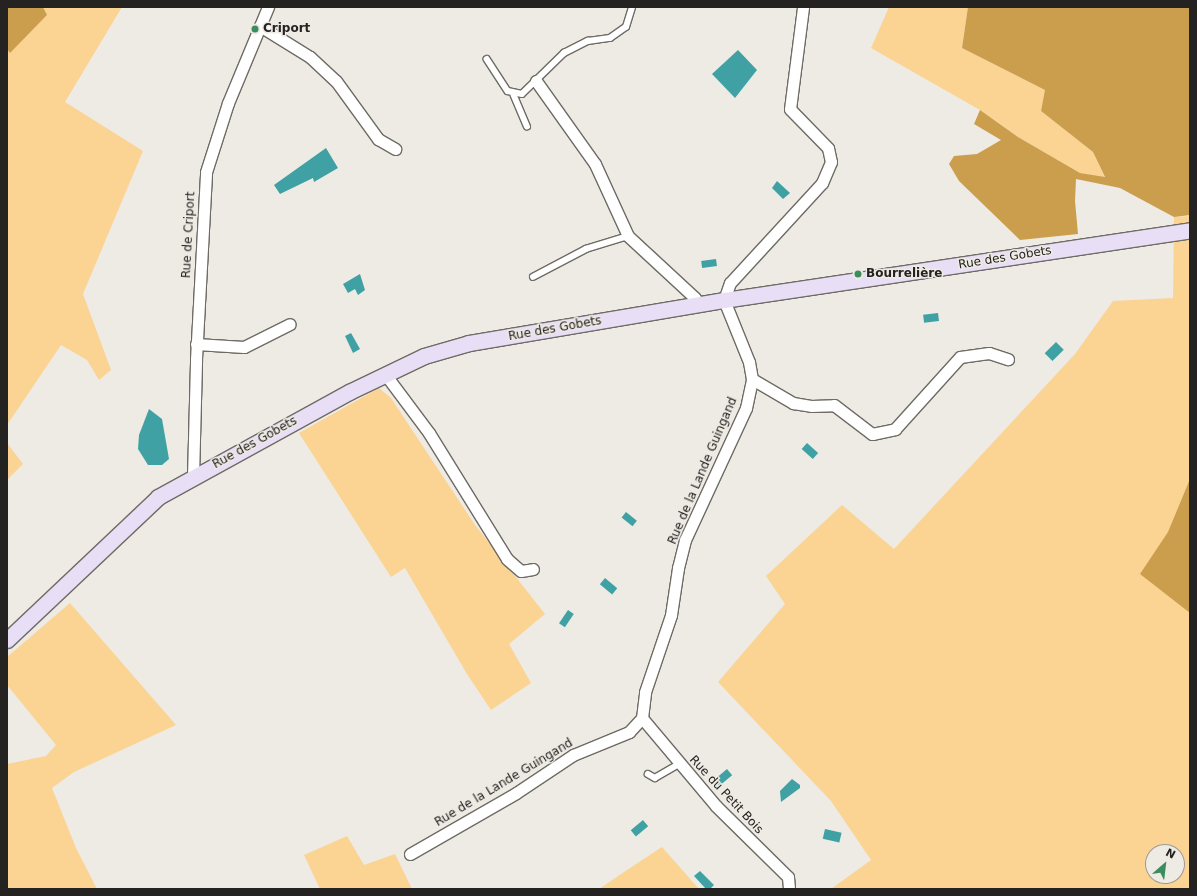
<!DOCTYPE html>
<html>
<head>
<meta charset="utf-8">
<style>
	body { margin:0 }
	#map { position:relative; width:1197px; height:896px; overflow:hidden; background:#eeeae4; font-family:"DejaVu Sans",sans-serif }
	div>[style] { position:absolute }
	.green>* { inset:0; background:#fbd493 }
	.forest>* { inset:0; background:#cb9e4e }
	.water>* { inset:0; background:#40a1a4; transform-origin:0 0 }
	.roads { filter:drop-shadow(1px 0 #6e6b65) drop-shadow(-1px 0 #6e6b65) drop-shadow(0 1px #6e6b65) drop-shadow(0 -1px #6e6b65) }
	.lane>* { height:5.5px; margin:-2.75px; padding:0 2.75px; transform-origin:2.75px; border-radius:2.75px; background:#fff }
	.street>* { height:11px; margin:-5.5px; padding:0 5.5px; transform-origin:5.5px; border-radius:5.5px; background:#fff }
	.secondary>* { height:15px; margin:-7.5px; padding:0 7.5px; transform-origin:7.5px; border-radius:7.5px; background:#e8def6 }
	.dots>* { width:11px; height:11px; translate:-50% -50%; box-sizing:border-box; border:2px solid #eeeae4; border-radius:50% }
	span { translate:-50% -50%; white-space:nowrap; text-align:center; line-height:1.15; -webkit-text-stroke:3px #eeeae4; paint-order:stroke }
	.poi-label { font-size:12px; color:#242321; font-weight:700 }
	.left { translate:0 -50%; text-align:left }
	.street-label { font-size:12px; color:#242321 }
	.frame { position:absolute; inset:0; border:8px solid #242321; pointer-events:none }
	.north { position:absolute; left:1145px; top:844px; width:40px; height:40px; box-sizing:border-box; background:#eeeae4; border:1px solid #9d9a96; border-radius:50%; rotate:28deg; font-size:11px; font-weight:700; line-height:16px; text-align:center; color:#242321 }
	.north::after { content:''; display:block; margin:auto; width:14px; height:18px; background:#3a8d5f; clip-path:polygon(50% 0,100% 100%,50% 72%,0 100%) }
</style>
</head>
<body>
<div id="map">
	<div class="green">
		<i style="clip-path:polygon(43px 7px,122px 7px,65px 102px,143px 151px,83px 294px,111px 370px,99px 380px,87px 360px,61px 345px,7px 425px,7px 49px,10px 52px,47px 15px)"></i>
		<i style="clip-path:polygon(889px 7px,968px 7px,962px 48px,1046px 90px,1041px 111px,1093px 152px,1105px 178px,1080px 173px,1018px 137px,980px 110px,871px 48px)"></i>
		<i style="clip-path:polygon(evenodd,1190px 216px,1190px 889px,831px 889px,871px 860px,831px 801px,718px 682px,785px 604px,766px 576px,842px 505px,894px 549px,1075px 354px,1113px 301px,1173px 298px,1174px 217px,1190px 216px,1153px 852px,1177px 852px,1177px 876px,1153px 876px,1153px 852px)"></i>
		<i style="clip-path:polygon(379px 388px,391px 398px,475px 525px,545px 614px,509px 644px,531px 683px,491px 710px,467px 674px,405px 568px,391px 577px,299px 433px)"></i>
		<i style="clip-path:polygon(7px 443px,23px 464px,7px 480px)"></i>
		<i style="clip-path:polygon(70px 603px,176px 725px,74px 772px,52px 788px,76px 848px,97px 889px,7px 889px,7px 764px,46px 756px,56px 745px,7px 685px,7px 657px)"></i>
		<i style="clip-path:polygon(347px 836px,364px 865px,395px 854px,412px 889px,320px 889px,304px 855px)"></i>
		<i style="clip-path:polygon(662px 847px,699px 889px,599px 889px,630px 868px)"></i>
	</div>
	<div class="forest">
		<i style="clip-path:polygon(7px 7px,43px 7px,47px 15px,10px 53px,7px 49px)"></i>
		<i style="clip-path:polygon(968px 7px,1190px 7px,1190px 215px,1174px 217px,1120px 188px,1076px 179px,1075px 201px,1078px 234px,1020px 240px,959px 181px,949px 164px,954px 156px,977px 154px,1001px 140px,974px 124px,980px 110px,1018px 137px,1080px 173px,1105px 177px,1093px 152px,1041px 111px,1045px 90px,962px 48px)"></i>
		<i style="clip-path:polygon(1190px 479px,1190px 613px,1140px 574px,1168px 532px)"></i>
	</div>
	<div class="water">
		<i style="clip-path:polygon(738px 50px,757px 70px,735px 98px,712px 74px)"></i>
		<i style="clip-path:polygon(326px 148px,338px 168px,314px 182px,313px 178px,280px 194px,274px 185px)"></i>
		<i style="clip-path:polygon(777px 181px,790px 193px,783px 199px,772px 188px)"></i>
		<i style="left:716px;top:259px;width:7px;height:15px;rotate:82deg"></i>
		<i style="clip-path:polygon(360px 274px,365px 290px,358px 295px,355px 289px,348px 293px,343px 284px)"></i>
		<i style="left:938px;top:313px;width:8px;height:15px;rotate:83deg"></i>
		<i style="clip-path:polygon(351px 333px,360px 349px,353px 353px,345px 336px)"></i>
		<i style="left:1056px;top:342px;width:11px;height:16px;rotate:45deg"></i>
		<i style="clip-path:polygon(149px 409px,162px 419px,169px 459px,162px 465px,148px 465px,138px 449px,139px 435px)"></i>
		<i style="left:807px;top:443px;width:15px;height:8px;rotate:42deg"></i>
		<i style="left:626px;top:512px;width:14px;height:7px;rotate:39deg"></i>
		<i style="left:605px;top:578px;width:16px;height:8px;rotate:40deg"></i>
		<i style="left:568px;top:610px;width:7px;height:16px;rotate:34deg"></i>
		<i style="left:727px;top:769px;width:8px;height:17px;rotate:50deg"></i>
		<i style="clip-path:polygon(792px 779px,800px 785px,800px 788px,781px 802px,780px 791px)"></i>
		<i style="left:643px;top:820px;width:8px;height:16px;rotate:50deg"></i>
		<i style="left:825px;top:829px;width:17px;height:10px;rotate:13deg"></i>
		<i style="clip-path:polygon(700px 871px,714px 885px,710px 889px,706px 889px,694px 876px)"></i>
	</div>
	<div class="roads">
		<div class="lane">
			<i style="left:487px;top:59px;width:38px;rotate:57deg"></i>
			<i style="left:508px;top:91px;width:14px;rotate:12deg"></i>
			<i style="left:522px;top:94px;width:59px;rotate:-44.3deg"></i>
			<i style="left:564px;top:53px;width:27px;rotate:-27deg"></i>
			<i style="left:588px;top:41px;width:22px;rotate:-8deg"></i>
			<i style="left:610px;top:38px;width:19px;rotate:-35deg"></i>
			<i style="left:626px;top:27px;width:21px;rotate:-73deg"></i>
			<i style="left:514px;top:95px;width:34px;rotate:67deg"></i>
			<i style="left:533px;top:277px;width:60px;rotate:-27.8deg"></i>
			<i style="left:586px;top:249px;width:44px;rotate:-17.2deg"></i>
			<i style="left:648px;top:774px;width:8px;rotate:30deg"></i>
			<i style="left:655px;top:778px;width:28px;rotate:-30deg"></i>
		</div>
		<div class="street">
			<i style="left:260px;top:26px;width:59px;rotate:31.8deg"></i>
			<i style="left:310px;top:57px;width:35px;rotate:43deg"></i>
			<i style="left:336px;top:81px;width:72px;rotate:54.1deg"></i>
			<i style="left:378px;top:139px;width:20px;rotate:30deg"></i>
			<i style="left:536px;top:81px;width:102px;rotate:54.6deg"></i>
			<i style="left:595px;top:164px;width:79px;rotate:65.4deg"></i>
			<i style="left:628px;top:236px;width:91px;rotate:42.8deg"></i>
			<i style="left:695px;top:298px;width:7px;rotate:74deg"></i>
			<i style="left:196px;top:344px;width:48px;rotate:3.6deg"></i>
			<i style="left:244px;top:347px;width:51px;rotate:-26.6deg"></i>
			<i style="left:385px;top:374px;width:74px;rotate:53.3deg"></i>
			<i style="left:429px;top:433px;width:148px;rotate:58.2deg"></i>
			<i style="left:507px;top:559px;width:18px;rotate:41deg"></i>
			<i style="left:521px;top:571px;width:12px;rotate:-9deg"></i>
			<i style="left:752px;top:379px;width:48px;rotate:30.3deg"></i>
			<i style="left:793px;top:403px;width:18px;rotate:9deg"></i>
			<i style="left:811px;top:406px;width:23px;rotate:-2deg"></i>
			<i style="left:834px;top:405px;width:48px;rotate:37.3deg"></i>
			<i style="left:872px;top:434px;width:24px;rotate:-12deg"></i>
			<i style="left:895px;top:429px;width:97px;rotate:-47.9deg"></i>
			<i style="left:960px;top:357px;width:29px;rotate:-8deg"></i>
			<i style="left:989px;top:353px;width:20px;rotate:18deg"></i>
			<i style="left:193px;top:477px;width:118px;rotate:-88.5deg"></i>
			<i style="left:196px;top:359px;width:187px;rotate:-86.9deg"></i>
			<i style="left:206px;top:172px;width:72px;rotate:-72.3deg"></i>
			<i style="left:228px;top:103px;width:104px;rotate:-67.4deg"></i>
			<i style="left:642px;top:718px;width:115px;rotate:49.9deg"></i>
			<i style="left:716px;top:806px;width:101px;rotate:44.6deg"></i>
			<i style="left:788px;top:877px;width:12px;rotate:85deg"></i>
			<i style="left:410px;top:854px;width:122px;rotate:-29.9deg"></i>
			<i style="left:516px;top:793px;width:69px;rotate:-33.7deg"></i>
			<i style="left:573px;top:755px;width:61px;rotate:-22.3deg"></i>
			<i style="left:629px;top:732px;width:19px;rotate:-47deg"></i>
			<i style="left:642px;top:718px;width:26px;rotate:-83deg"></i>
			<i style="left:645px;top:692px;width:81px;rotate:-71.3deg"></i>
			<i style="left:671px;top:615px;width:48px;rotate:-81.5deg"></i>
			<i style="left:678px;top:568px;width:29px;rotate:-76deg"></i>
			<i style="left:685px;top:540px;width:145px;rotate:-65.2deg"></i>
			<i style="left:746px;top:408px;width:30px;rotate:-78deg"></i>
			<i style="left:752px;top:379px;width:17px;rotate:-100deg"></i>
			<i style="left:749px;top:362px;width:67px;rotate:-112deg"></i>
			<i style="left:724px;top:300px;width:18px;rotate:-71deg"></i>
			<i style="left:730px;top:283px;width:136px;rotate:-47.4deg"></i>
			<i style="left:822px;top:183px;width:23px;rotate:-67deg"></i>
			<i style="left:831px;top:162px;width:14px;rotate:-102deg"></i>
			<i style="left:828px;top:148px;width:54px;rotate:-134.3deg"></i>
			<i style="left:790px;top:109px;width:103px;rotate:-82.7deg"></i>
		</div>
		<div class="secondary">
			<i style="left:7px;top:640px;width:208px;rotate:-43.4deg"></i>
			<i style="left:158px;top:497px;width:218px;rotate:-28.8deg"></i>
			<i style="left:349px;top:392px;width:83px;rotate:-25.6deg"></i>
			<i style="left:424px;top:356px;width:47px;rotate:-16.1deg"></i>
			<i style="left:469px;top:343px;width:259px;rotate:-9.6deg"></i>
			<i style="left:724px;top:300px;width:471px;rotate:-8.5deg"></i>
		</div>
	</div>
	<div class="dots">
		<i style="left:255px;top:29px;background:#3a8d5f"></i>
		<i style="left:858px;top:274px;background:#3a8d5f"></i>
	</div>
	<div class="poi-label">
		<span class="left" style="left:263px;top:29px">Criport</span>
		<span class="left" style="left:866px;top:274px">Bourrelière</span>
	</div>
	<div class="street-label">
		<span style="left:189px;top:235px;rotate:-87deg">Rue de Criport</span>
		<span style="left:1005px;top:258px;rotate:-9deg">Rue des Gobets</span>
		<span style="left:555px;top:329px;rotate:-10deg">Rue des Gobets</span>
		<span style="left:255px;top:443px;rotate:-29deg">Rue des Gobets</span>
		<span style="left:703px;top:471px;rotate:-67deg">Rue de la Lande Guingand</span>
		<span style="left:504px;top:783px;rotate:-31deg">Rue de la Lande Guingand</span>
		<span style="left:726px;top:795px;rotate:47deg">Rue du Petit Bois</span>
	</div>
	<div class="frame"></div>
	<div class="north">N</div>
</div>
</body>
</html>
